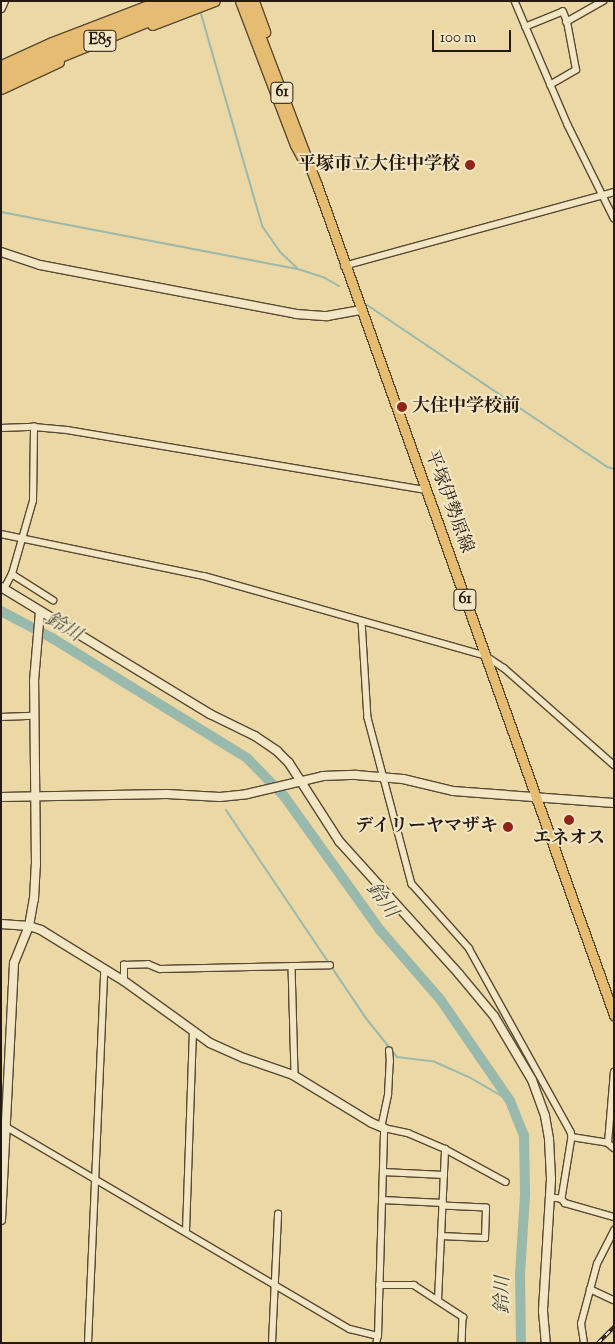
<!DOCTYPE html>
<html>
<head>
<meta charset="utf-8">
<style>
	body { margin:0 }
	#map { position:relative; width:615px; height:1344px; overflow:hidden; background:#ecd8a5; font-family:"Sorts Mill Goudy","Noto Serif JP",serif }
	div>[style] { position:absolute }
	.stream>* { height:2px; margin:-1px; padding:0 1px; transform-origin:1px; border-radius:1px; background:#99b9ad }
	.river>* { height:10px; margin:-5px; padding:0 5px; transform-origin:5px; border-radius:5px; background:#99b9ad }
	.roads { filter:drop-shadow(1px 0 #574a34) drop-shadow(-1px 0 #574a34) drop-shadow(0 1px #574a34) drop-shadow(0 -1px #574a34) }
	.street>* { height:5.5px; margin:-2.75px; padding:0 2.75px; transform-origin:2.75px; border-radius:2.75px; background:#f3e6c4 }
	.secondary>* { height:8px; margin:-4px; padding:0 4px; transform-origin:4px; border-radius:4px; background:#f3e6c4 }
	.primary>* { height:9px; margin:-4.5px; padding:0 4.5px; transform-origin:4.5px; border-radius:4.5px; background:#e6bc72 }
	.highway>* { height:10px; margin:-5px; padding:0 5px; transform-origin:5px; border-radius:5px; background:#e6bc72 }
	.rail>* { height:4px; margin-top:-2px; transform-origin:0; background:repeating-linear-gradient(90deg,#f3e6c4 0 5.5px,#251a0f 0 11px); box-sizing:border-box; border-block:1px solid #251a0f }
	.dots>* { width:14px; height:14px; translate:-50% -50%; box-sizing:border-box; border:2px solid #f3e6c4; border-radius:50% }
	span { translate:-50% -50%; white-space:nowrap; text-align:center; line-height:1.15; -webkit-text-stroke:4px #f3e6c4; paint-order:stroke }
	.shield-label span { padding:1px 4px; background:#f3e6c4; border:1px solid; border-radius:4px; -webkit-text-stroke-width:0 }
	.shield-label { font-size:16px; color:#251a0f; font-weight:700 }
	.poi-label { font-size:18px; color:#251a0f; font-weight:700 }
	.right { translate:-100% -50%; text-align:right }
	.left { translate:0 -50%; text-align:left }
	.street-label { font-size:18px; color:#251a0f }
	.water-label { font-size:19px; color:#484a3e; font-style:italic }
	.frame { position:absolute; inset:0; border:2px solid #251a0f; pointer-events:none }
	.scale { position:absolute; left:432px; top:30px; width:79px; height:22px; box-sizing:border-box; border:2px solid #251a0f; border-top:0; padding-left:6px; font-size:15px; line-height:18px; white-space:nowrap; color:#251a0f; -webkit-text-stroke:4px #f3e6c4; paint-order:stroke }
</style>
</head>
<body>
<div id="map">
	<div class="stream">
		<i style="left:201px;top:14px;width:221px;rotate:73.9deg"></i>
		<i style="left:262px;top:226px;width:32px;rotate:55deg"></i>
		<i style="left:280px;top:252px;width:23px;rotate:43deg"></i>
		<i style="left:1px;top:212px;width:302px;rotate:10.9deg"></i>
		<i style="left:298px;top:269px;width:28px;rotate:18deg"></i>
		<i style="left:325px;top:278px;width:16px;rotate:30deg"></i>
		<i style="left:367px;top:305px;width:290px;rotate:34deg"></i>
		<i style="left:607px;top:467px;width:7px;rotate:16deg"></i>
		<i style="left:226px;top:810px;width:249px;rotate:56.1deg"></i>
		<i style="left:365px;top:1017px;width:51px;rotate:51.3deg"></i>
		<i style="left:397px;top:1057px;width:38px;rotate:7deg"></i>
		<i style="left:435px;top:1062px;width:37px;rotate:24deg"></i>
		<i style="left:469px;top:1077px;width:48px;rotate:30.3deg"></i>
	</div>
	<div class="river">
		<i style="left:1px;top:611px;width:58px;rotate:27.9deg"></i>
		<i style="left:52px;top:638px;width:229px;rotate:31.6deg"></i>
		<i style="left:247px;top:758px;width:53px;rotate:45.8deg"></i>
		<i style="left:284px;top:796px;width:165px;rotate:54.4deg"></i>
		<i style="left:380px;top:930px;width:91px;rotate:49deg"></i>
		<i style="left:440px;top:999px;width:124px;rotate:55.5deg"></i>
		<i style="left:510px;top:1101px;width:37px;rotate:68deg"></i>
		<i style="left:524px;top:1135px;width:60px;rotate:89deg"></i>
		<i style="left:525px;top:1195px;width:79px;rotate:93.6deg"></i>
		<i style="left:520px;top:1274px;width:69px;rotate:89.2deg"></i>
	</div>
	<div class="roads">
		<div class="street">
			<i style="left:515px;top:1px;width:28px;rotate:67deg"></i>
			<i style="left:604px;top:1px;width:43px;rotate:150.4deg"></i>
			<i style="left:567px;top:22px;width:11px;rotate:-112deg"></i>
			<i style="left:563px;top:12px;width:40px;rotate:158deg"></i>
			<i style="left:526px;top:27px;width:107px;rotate:66.8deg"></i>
			<i style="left:568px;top:125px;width:104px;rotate:63.7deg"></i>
			<i style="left:550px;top:85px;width:30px;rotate:-30deg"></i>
			<i style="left:576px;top:70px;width:49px;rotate:-100.6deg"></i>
			<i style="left:344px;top:266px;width:280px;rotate:-15.3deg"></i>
			<i style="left:1px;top:428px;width:33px;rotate:-2deg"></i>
			<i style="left:34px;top:427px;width:33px;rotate:5deg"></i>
			<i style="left:67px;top:430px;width:364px;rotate:9.5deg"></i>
			<i style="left:1px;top:534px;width:207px;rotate:11.7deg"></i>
			<i style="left:204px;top:576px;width:293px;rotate:15.8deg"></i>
			<i style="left:486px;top:656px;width:22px;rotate:34deg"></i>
			<i style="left:504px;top:668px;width:147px;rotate:41.4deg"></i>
			<i style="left:12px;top:574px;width:49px;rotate:32.4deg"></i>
			<i style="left:4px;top:589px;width:17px;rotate:-62deg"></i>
			<i style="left:12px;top:574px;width:76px;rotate:-74deg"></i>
			<i style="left:33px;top:501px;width:74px;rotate:-89.2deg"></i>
			<i style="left:362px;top:621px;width:97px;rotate:86.5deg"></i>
			<i style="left:368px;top:718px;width:172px;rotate:75.2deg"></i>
			<i style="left:412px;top:884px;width:86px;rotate:48.3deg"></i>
			<i style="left:469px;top:948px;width:210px;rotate:61deg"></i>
			<i style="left:571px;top:1132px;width:5px;rotate:79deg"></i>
			<i style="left:572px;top:1137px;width:63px;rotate:99.2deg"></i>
			<i style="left:562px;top:1199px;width:12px;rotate:-175deg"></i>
			<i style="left:1px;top:717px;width:32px;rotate:-2deg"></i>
			<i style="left:292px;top:966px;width:109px;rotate:88.4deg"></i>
			<i style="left:124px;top:981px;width:16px;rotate:-90deg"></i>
			<i style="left:124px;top:965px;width:24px;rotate:-2deg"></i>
			<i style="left:148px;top:964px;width:13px;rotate:23deg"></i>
			<i style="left:160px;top:969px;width:170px;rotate:-1.3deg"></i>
			<i style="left:5px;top:1126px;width:400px;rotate:30.5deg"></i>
			<i style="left:350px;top:1329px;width:29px;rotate:14deg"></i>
			<i style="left:378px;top:1336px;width:7px;rotate:98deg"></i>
			<i style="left:381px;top:1128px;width:34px;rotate:-78deg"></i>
			<i style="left:388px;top:1095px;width:33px;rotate:-87deg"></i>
			<i style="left:390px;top:1062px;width:11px;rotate:-95deg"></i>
			<i style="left:572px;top:1137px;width:36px;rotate:9deg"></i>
			<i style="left:608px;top:1143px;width:8px;rotate:40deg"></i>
			<i style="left:608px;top:1143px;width:71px;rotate:-85.2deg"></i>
			<i style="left:383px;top:1172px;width:61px;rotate:2.8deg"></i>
			<i style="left:562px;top:1199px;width:5px;rotate:53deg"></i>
			<i style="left:565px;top:1203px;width:51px;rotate:15.9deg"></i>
			<i style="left:382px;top:1200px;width:61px;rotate:2.8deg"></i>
			<i style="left:186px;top:1231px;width:199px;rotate:-88deg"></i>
			<i style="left:441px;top:1236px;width:44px;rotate:2.6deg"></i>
			<i style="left:485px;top:1238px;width:30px;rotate:-88deg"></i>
			<i style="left:486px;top:1208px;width:43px;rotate:-177.3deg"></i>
			<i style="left:379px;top:1285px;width:35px"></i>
			<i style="left:414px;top:1285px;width:59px;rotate:33.1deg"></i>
			<i style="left:463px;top:1317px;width:26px;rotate:92deg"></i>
			<i style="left:590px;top:1289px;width:26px;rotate:25deg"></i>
			<i style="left:438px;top:1300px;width:151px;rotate:-87.3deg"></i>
			<i style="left:378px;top:1336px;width:208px;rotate:-88.3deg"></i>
			<i style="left:384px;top:1128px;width:25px;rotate:12deg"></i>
			<i style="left:408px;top:1133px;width:40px;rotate:23.4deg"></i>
			<i style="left:445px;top:1149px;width:69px;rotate:28.4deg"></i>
			<i style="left:88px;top:1343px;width:373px;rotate:-87.5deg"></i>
			<i style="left:272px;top:1343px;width:129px;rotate:-87.3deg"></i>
			<i style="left:584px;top:1343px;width:19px;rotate:-99deg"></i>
			<i style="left:581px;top:1324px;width:62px;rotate:-75.1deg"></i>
			<i style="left:597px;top:1264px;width:38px;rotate:-63deg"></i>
		</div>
		<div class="secondary">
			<i style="left:1px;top:8px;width:8px;rotate:-67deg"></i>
			<i style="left:1px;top:252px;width:41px;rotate:18.4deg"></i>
			<i style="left:40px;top:265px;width:261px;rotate:10.8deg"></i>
			<i style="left:296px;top:314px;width:31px;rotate:4deg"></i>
			<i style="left:327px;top:316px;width:35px;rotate:-10deg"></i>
			<i style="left:1px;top:587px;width:245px;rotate:31.3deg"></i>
			<i style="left:210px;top:714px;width:50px;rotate:26.1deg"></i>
			<i style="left:255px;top:736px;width:27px;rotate:34deg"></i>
			<i style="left:277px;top:751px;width:17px;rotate:45deg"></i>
			<i style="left:289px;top:763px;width:93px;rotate:57.3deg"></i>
			<i style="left:339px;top:841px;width:179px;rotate:47.9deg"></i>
			<i style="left:459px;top:974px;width:55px;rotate:50.2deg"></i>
			<i style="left:494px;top:1016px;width:74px;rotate:59.3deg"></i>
			<i style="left:532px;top:1080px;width:38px;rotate:70deg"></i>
			<i style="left:545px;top:1116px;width:23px;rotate:80deg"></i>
			<i style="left:549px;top:1139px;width:40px;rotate:87.1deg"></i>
			<i style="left:551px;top:1179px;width:132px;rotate:93.5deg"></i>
			<i style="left:543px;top:1311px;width:32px;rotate:85deg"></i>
			<i style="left:1px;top:797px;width:166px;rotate:-1deg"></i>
			<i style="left:167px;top:794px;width:53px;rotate:3.2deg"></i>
			<i style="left:220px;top:797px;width:27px;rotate:-6deg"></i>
			<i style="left:247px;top:794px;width:78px;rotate:-13.3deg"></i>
			<i style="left:323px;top:776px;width:33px;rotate:-2deg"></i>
			<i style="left:356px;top:775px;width:47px;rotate:4.9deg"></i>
			<i style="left:403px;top:779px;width:51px;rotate:13.5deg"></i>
			<i style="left:453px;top:791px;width:161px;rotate:4.3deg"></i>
			<i style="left:1px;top:924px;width:28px;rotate:4deg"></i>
			<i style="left:29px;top:926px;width:13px;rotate:18deg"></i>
			<i style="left:41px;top:930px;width:97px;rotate:31.6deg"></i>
			<i style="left:124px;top:981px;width:106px;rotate:35.8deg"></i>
			<i style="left:210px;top:1043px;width:37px;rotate:24deg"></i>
			<i style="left:244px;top:1058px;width:52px;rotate:19.1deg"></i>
			<i style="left:293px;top:1075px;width:92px;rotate:31.3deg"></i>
			<i style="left:372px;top:1123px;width:13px;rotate:23deg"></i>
			<i style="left:1px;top:1220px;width:257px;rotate:-87.1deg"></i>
			<i style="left:14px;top:963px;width:40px;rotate:-68deg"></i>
			<i style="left:29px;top:926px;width:27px;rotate:-80deg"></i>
			<i style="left:34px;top:899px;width:34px;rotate:-87deg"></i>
			<i style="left:36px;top:865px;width:184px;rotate:-90.6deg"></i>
			<i style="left:34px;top:681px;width:70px;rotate:-85.1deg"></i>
		</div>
		<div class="primary">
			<i style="left:240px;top:1px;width:154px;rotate:69.1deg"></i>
			<i style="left:295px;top:145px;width:15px;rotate:62deg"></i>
			<i style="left:247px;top:1px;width:197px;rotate:69.2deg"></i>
			<i style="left:317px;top:185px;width:882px;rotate:70.31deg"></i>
			<i style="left:254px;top:1px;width:33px;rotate:70deg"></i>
			<i style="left:152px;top:25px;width:67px;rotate:-20.9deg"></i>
			<i style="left:1px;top:65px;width:56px;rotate:-24.3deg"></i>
			<i style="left:52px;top:42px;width:115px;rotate:-21deg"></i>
			<i style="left:1px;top:89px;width:64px;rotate:-25deg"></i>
		</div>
		<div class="highway">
			<i style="left:1px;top:73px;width:192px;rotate:-22deg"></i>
			<i style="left:1px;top:81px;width:214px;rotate:-22deg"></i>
		</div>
	</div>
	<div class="rail">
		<i style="left:598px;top:1343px;width:23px;rotate:-45deg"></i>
	</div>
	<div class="dots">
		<i style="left:470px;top:165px;background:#8f2418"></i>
		<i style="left:402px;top:407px;background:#8f2418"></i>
		<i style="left:569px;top:820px;background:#8f2418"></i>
		<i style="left:508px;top:827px;background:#8f2418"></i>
	</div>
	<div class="shield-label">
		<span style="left:100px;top:41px">E85</span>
		<span style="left:282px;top:93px">61</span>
		<span style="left:465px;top:600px">61</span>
	</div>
	<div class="poi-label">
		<span class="right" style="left:460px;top:165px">平塚市立大住中学校</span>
		<span class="left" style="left:412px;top:407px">大住中学校前</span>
		<span class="right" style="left:498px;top:827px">デイリーヤマザキ</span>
		<span style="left:569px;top:839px">エネオス</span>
	</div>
	<div class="street-label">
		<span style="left:448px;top:502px;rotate:70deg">平塚伊勢原線</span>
	</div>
	<div class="water-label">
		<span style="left:63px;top:628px;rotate:31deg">鈴川</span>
		<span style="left:381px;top:901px;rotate:54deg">鈴川</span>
		<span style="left:504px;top:1295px;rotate:-89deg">鈴川</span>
	</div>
	<div class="frame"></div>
	<div class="scale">100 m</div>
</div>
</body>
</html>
